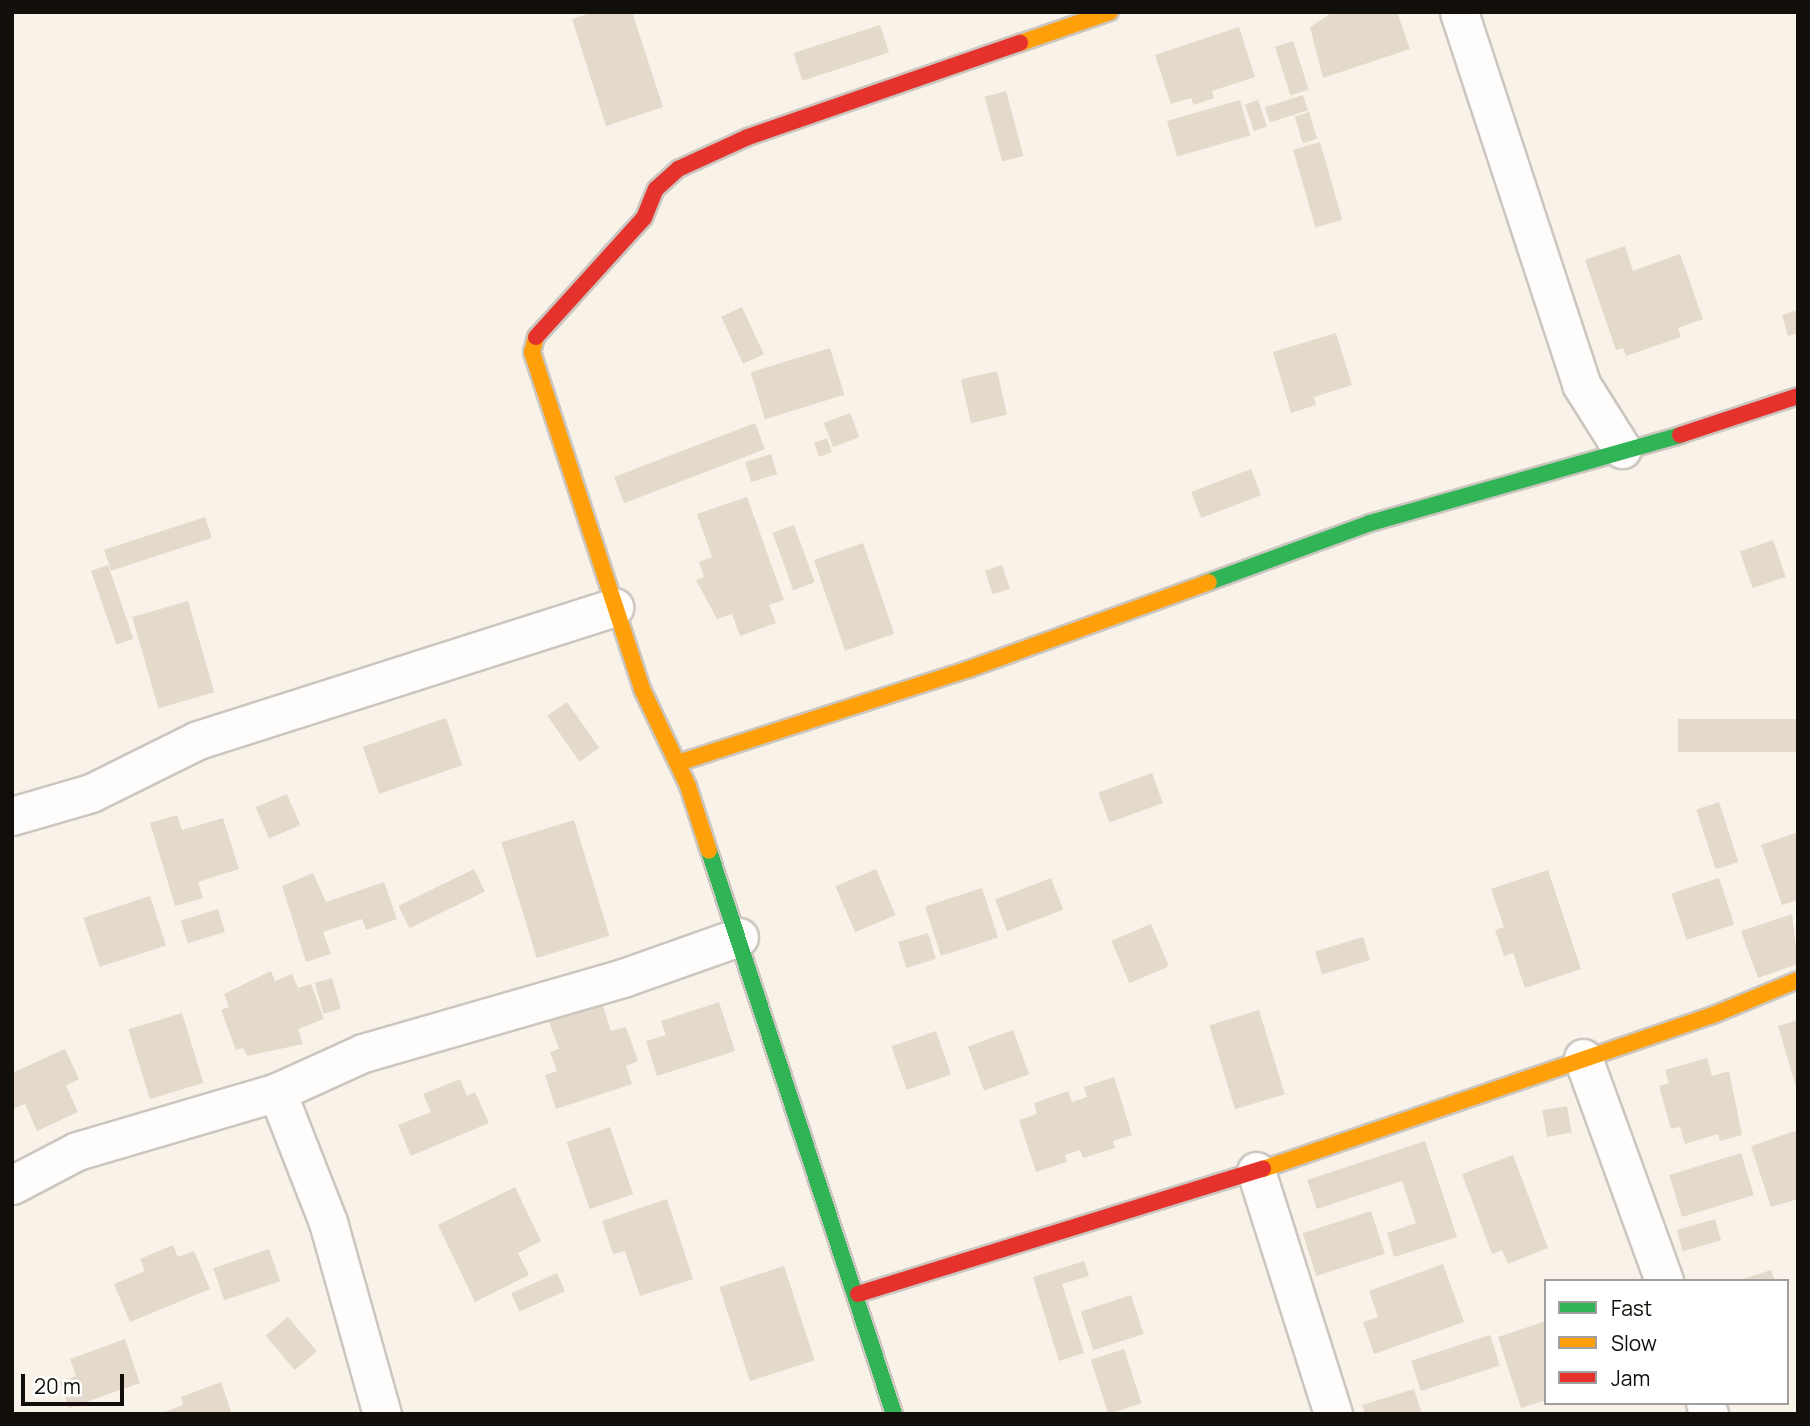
<!DOCTYPE html>
<html>
<head>
<meta charset="utf-8">
<style>
	body { margin:0 }
	#map { position:relative; width:1810px; height:1426px; overflow:hidden; background:#f8f2e9; font-family:Manrope,sans-serif }
	div>[style] { position:absolute }
	.building>* { inset:0; background:#e4dacb; transform-origin:0 0 }
	.roads { filter:drop-shadow(2px 0 #cbc6bf) drop-shadow(-2px 0 #cbc6bf) drop-shadow(0 2px #cbc6bf) drop-shadow(0 -2px #cbc6bf) }
	.street>* { height:37px; margin:-18.5px; padding:0 18.5px; transform-origin:18.5px; border-radius:18.5px; background:#fefdfc }
	.fast>* { height:16px; margin:-8px; padding:0 8px; transform-origin:8px; border-radius:8px; background:#30b455 }
	.slow>* { height:16px; margin:-8px; padding:0 8px; transform-origin:8px; border-radius:8px; background:#ff9f0a }
	.jam>* { height:16px; margin:-8px; padding:0 8px; transform-origin:8px; border-radius:8px; background:#e5322d }
	span { translate:-50% -50%; white-space:nowrap; text-align:center; line-height:1.15; -webkit-text-stroke:7px #fff; paint-order:stroke }
	.frame { position:absolute; inset:0; border:14px solid #120e09; pointer-events:none }
	.legend { position:absolute; left:1544px; top:1279px; width:245px; height:126px; box-sizing:border-box; background:#fff; border:2px solid #a09f9d; margin:0; padding:9px 12px; list-style:none; font-size:21px; color:#120e09 }
	.legend li { display:flex; align-items:center; gap:14px; height:35px }
	.legend b { width:35px; border:2px solid #a09f9d }
	.scale { position:absolute; left:21px; top:1374px; width:103px; height:32px; box-sizing:border-box; border:4px solid #120e09; border-top:0; padding-left:9px; font-size:21px; line-height:24px; white-space:nowrap; color:#120e09; -webkit-text-stroke:5px #fff; paint-order:stroke }
</style>
</head>
<body>
<div id="map">
	<div class="building">
		<i style="clip-path:polygon(594px 12px,632px 12px,663px 107px,606px 126px,572px 19px)"></i>
		<i style="clip-path:polygon(1333px 12px,1397px 12px,1410px 49px,1323px 78px,1310px 27px)"></i>
		<i style="left:880px;top:25px;width:29px;height:91px;rotate:72deg"></i>
		<i style="clip-path:polygon(1239px 27px,1255px 77px,1212px 91px,1214px 98px,1194px 105px,1191px 98px,1171px 104px,1155px 55px)"></i>
		<i style="left:1293px;top:41px;width:51px;height:19px;rotate:72deg"></i>
		<i style="left:1006px;top:91px;width:67px;height:22px;rotate:75deg"></i>
		<i style="left:1303px;top:95px;width:16px;height:40px;rotate:72deg"></i>
		<i style="left:1240px;top:100px;width:37px;height:76px;rotate:74deg"></i>
		<i style="left:1258px;top:100px;width:28px;height:14px;rotate:71deg"></i>
		<i style="left:1309px;top:112px;width:28px;height:15px;rotate:73deg"></i>
		<i style="left:1320px;top:142px;width:81px;height:28px;rotate:74deg"></i>
		<i style="clip-path:polygon(1625px 246px,1633px 271px,1680px 254px,1703px 319px,1678px 328px,1681px 337px,1626px 356px,1623px 348px,1616px 350px,1585px 260px)"></i>
		<i style="left:742px;top:307px;width:52px;height:23px;rotate:65deg"></i>
		<i style="clip-path:polygon(1798px 310px,1798px 333px,1788px 336px,1782px 315px)"></i>
		<i style="clip-path:polygon(1336px 333px,1352px 385px,1314px 397px,1316px 405px,1291px 413px,1273px 352px)"></i>
		<i style="left:830px;top:348px;width:49px;height:83px;rotate:73deg"></i>
		<i style="left:997px;top:371px;width:45px;height:37px;rotate:77deg"></i>
		<i style="left:850px;top:413px;width:26px;height:28px;rotate:69deg"></i>
		<i style="left:755px;top:423px;width:28px;height:151px;rotate:69deg"></i>
		<i style="left:827px;top:438px;width:15px;height:14px;rotate:70deg"></i>
		<i style="left:771px;top:454px;width:21px;height:27px;rotate:73deg"></i>
		<i style="left:1251px;top:469px;width:28px;height:64px;rotate:69deg"></i>
		<i style="clip-path:polygon(747px 497px,784px 600px,769px 605px,776px 623px,740px 636px,732px 614px,717px 619px,696px 580px,704px 577px,699px 562px,712px 557px,697px 514px)"></i>
		<i style="left:205px;top:517px;width:22px;height:106px;rotate:72deg"></i>
		<i style="left:794px;top:525px;width:61px;height:23px;rotate:70deg"></i>
		<i style="left:1773px;top:540px;width:39px;height:35px;rotate:71deg"></i>
		<i style="left:863px;top:543px;width:96px;height:52px;rotate:71deg"></i>
		<i style="left:108px;top:565px;width:78px;height:18px;rotate:71deg"></i>
		<i style="left:1002px;top:565px;width:25px;height:18px;rotate:72deg"></i>
		<i style="left:188px;top:601px;width:95px;height:58px;rotate:74deg"></i>
		<i style="left:567px;top:702px;width:56px;height:24px;rotate:55deg"></i>
		<i style="left:446px;top:718px;width:50px;height:88px;rotate:71deg"></i>
		<i style="left:1798px;top:719px;width:33px;height:120px;rotate:90deg"></i>
		<i style="left:1152px;top:773px;width:32px;height:57px;rotate:70deg"></i>
		<i style="left:287px;top:794px;width:34px;height:34px;rotate:67deg"></i>
		<i style="left:1719px;top:802px;width:63px;height:24px;rotate:72deg"></i>
		<i style="clip-path:polygon(177px 815px,182px 830px,223px 818px,239px 869px,198px 882px,203px 898px,175px 906px,150px 823px)"></i>
		<i style="left:574px;top:820px;width:121px;height:76px;rotate:73deg"></i>
		<i style="clip-path:polygon(1798px 832px,1798px 900px,1782px 905px,1761px 845px)"></i>
		<i style="left:474px;top:869px;width:25px;height:84px;rotate:64deg"></i>
		<i style="left:876px;top:869px;width:50px;height:44px;rotate:67deg"></i>
		<i style="clip-path:polygon(1548px 870px,1581px 969px,1525px 988px,1513px 953px,1504px 956px,1495px 930px,1504px 927px,1491px 889px)"></i>
		<i style="clip-path:polygon(313px 873px,326px 902px,384px 882px,397px 919px,366px 930px,362px 919px,323px 932px,331px 954px,306px 962px,282px 886px)"></i>
		<i style="left:1051px;top:878px;width:34px;height:60px;rotate:69deg"></i>
		<i style="left:1719px;top:878px;width:49px;height:50px;rotate:72deg"></i>
		<i style="left:982px;top:888px;width:52px;height:60px;rotate:72deg"></i>
		<i style="left:150px;top:896px;width:52px;height:70px;rotate:72deg"></i>
		<i style="left:218px;top:909px;width:24px;height:39px;rotate:73deg"></i>
		<i style="clip-path:polygon(1792px 914px,1798px 964px,1758px 978px,1741px 931px)"></i>
		<i style="left:1151px;top:924px;width:46px;height:43px;rotate:67deg"></i>
		<i style="left:928px;top:933px;width:27px;height:31px;rotate:73deg"></i>
		<i style="left:1363px;top:937px;width:24px;height:50px;rotate:73deg"></i>
		<i style="clip-path:polygon(271px 971px,275px 981px,292px 974px,298px 988px,311px 984px,324px 1019px,298px 1029px,303px 1044px,247px 1056px,243px 1048px,236px 1050px,221px 1010px,229px 1007px,224px 994px)"></i>
		<i style="left:332px;top:978px;width:32px;height:18px;rotate:74deg"></i>
		<i style="clip-path:polygon(719px 1002px,735px 1051px,657px 1076px,646px 1041px,666px 1035px,661px 1021px)"></i>
		<i style="clip-path:polygon(602px 1003px,611px 1031px,626px 1027px,638px 1061px,626px 1066px,632px 1084px,556px 1109px,545px 1075px,557px 1071px,550px 1052px,559px 1049px,549px 1021px)"></i>
		<i style="left:1259px;top:1010px;width:88px;height:52px;rotate:73deg"></i>
		<i style="left:182px;top:1013px;width:73px;height:56px;rotate:73deg"></i>
		<i style="clip-path:polygon(1798px 1020px,1798px 1089px,1797px 1090px,1778px 1026px)"></i>
		<i style="left:1013px;top:1030px;width:47px;height:48px;rotate:70deg"></i>
		<i style="left:936px;top:1031px;width:46px;height:47px;rotate:71deg"></i>
		<i style="clip-path:polygon(65px 1049px,79px 1079px,66px 1086px,78px 1112px,37px 1131px,25px 1104px,12px 1109px,12px 1073px)"></i>
		<i style="clip-path:polygon(1707px 1058px,1712px 1076px,1729px 1071px,1742px 1135px,1720px 1141px,1718px 1134px,1685px 1144px,1680px 1127px,1671px 1129px,1659px 1086px,1669px 1083px,1665px 1070px)"></i>
		<i style="clip-path:polygon(1114px 1077px,1132px 1135px,1113px 1141px,1115px 1148px,1083px 1158px,1080px 1150px,1065px 1155px,1067px 1162px,1036px 1172px,1019px 1120px,1037px 1114px,1034px 1103px,1068px 1091px,1072px 1102px,1087px 1097px,1084px 1087px)"></i>
		<i style="clip-path:polygon(460px 1079px,467px 1096px,475px 1092px,489px 1123px,411px 1156px,398px 1125px,431px 1112px,423px 1094px)"></i>
		<i style="left:1567px;top:1106px;width:27px;height:25px;rotate:80deg"></i>
		<i style="left:610px;top:1127px;width:71px;height:46px;rotate:71deg"></i>
		<i style="clip-path:polygon(1798px 1130px,1798px 1199px,1771px 1207px,1751px 1146px)"></i>
		<i style="clip-path:polygon(1425px 1141px,1457px 1237px,1394px 1257px,1387px 1233px,1416px 1223px,1402px 1181px,1317px 1209px,1307px 1180px)"></i>
		<i style="left:1741px;top:1153px;width:44px;height:75px;rotate:73deg"></i>
		<i style="clip-path:polygon(1513px 1155px,1548px 1248px,1508px 1264px,1502px 1250px,1492px 1254px,1462px 1174px)"></i>
		<i style="clip-path:polygon(515px 1187px,541px 1241px,518px 1253px,529px 1275px,475px 1302px,438px 1225px)"></i>
		<i style="clip-path:polygon(667px 1199px,693px 1279px,640px 1296px,625px 1251px,613px 1254px,602px 1221px)"></i>
		<i style="left:1371px;top:1211px;width:45px;height:72px;rotate:72deg"></i>
		<i style="left:1715px;top:1219px;width:22px;height:40px;rotate:74deg"></i>
		<i style="clip-path:polygon(173px 1245px,178px 1257px,194px 1251px,210px 1289px,130px 1322px,114px 1284px,145px 1271px,140px 1259px)"></i>
		<i style="left:269px;top:1249px;width:34px;height:59px;rotate:71deg"></i>
		<i style="clip-path:polygon(1084px 1261px,1089px 1276px,1062px 1284px,1084px 1353px,1059px 1361px,1033px 1277px)"></i>
		<i style="clip-path:polygon(1443px 1264px,1464px 1322px,1374px 1354px,1363px 1322px,1378px 1317px,1369px 1291px)"></i>
		<i style="left:784px;top:1266px;width:99px;height:68px;rotate:72deg"></i>
		<i style="clip-path:polygon(1771px 1270px,1775px 1281px,1740px 1281px,1740px 1280px)"></i>
		<i style="left:557px;top:1273px;width:20px;height:50px;rotate:66deg"></i>
		<i style="left:1131px;top:1295px;width:41px;height:53px;rotate:72deg"></i>
		<i style="left:288px;top:1317px;width:45px;height:29px;rotate:50deg"></i>
		<i style="clip-path:polygon(1546px 1321px,1546px 1400px,1521px 1408px,1498px 1337px)"></i>
		<i style="left:1490px;top:1335px;width:32px;height:83px;rotate:72deg"></i>
		<i style="clip-path:polygon(125px 1339px,140px 1383px,69px 1408px,60px 1382px,76px 1376px,70px 1359px)"></i>
		<i style="left:1124px;top:1349px;width:57px;height:35px;rotate:72deg"></i>
		<i style="clip-path:polygon(221px 1382px,232px 1414px,159px 1414px,183px 1405px,181px 1397px)"></i>
		<i style="clip-path:polygon(1414px 1389px,1422px 1414px,1365px 1414px,1362px 1405px)"></i>
	</div>
	<div class="roads">
		<div class="street">
			<i style="left:1459px;top:12px;width:391px;rotate:71.8deg"></i>
			<i style="left:1581px;top:384px;width:77px;rotate:57.8deg"></i>
			<i style="left:12px;top:816px;width:82px;rotate:-16.2deg"></i>
			<i style="left:91px;top:793px;width:119px;rotate:-26.4deg"></i>
			<i style="left:198px;top:740px;width:437px;rotate:-17.7deg"></i>
			<i style="left:1583px;top:1058px;width:237px;rotate:70deg"></i>
			<i style="left:277px;top:1092px;width:140px;rotate:68.6deg"></i>
			<i style="left:328px;top:1222px;width:199px;rotate:74.3deg"></i>
			<i style="left:1256px;top:1171px;width:255px;rotate:72.4deg"></i>
			<i style="left:12px;top:1185px;width:73px;rotate:-27.6deg"></i>
			<i style="left:77px;top:1151px;width:209px;rotate:-16.4deg"></i>
			<i style="left:277px;top:1092px;width:94px;rotate:-24.4deg"></i>
			<i style="left:363px;top:1053px;width:271px;rotate:-16.1deg"></i>
			<i style="left:623px;top:978px;width:123px;rotate:-19.5deg"></i>
			<i style="left:1705px;top:1403px;width:12px;rotate:70deg"></i>
		</div>
		<div class="fast">
			<i style="left:1209px;top:582px;width:171px;rotate:-20.1deg"></i>
			<i style="left:1370px;top:523px;width:322px;rotate:-15.8deg"></i>
			<i style="left:709px;top:851px;width:593px;rotate:71.81deg"></i>
		</div>
		<div class="slow">
			<i style="left:1020px;top:43px;width:95px;rotate:-19deg"></i>
			<i style="left:536px;top:337px;width:16px;rotate:105deg"></i>
			<i style="left:532px;top:352px;width:354px;rotate:71.9deg"></i>
			<i style="left:642px;top:689px;width:107px;rotate:64.6deg"></i>
			<i style="left:688px;top:786px;width:68px;rotate:72.1deg"></i>
			<i style="left:678px;top:763px;width:306px;rotate:-17.9deg"></i>
			<i style="left:969px;top:669px;width:255px;rotate:-19.9deg"></i>
			<i style="left:1263px;top:1169px;width:476px;rotate:-18.9deg"></i>
			<i style="left:1713px;top:1015px;width:92px;rotate:-22.4deg"></i>
		</div>
		<div class="jam">
			<i style="left:536px;top:337px;width:161px;rotate:-47.8deg"></i>
			<i style="left:644px;top:218px;width:31px;rotate:-68deg"></i>
			<i style="left:656px;top:189px;width:30px;rotate:-42deg"></i>
			<i style="left:678px;top:169px;width:77px;rotate:-24.6deg"></i>
			<i style="left:748px;top:137px;width:288px;rotate:-19.1deg"></i>
			<i style="left:1680px;top:435px;width:124px;rotate:-18.3deg"></i>
			<i style="left:858px;top:1294px;width:424px;rotate:-17.2deg"></i>
		</div>
	</div>
	<div class="frame"></div>
	<ul class="legend">
	<li><b style="height:9px;background:#30b455"></b>Fast</li>
	<li><b style="height:9px;background:#ff9f0a"></b>Slow</li>
	<li><b style="height:9px;background:#e5322d"></b>Jam</li>
	</ul>
	<div class="scale">20 m</div>
</div>
</body>
</html>
